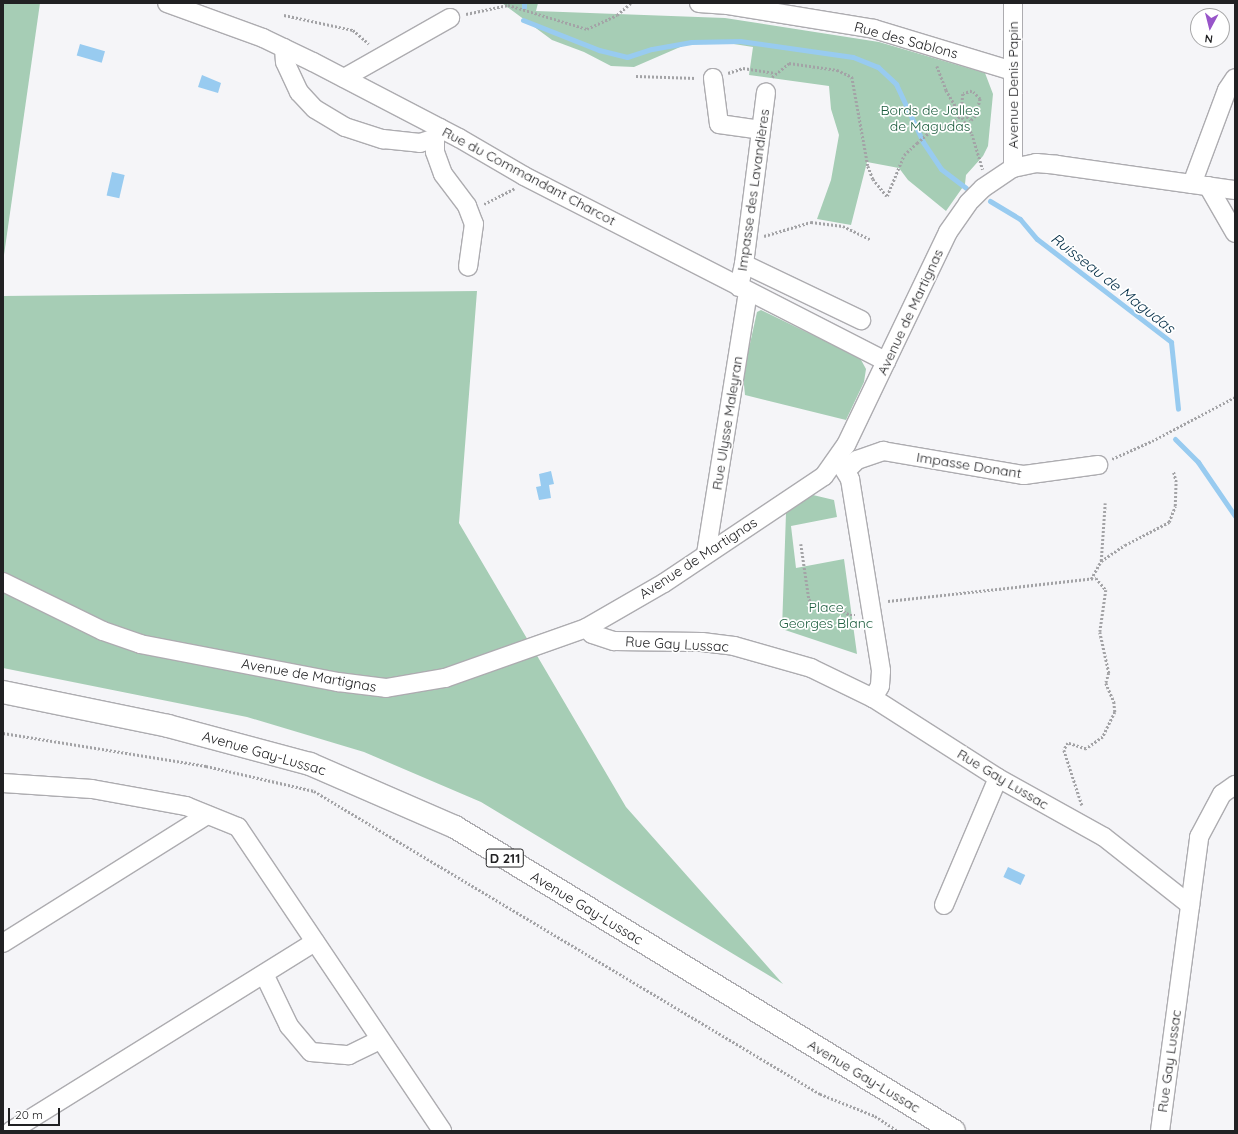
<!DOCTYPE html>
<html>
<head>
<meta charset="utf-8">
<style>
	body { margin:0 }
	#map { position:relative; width:1238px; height:1134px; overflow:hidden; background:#f5f5f8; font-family:Quicksand,sans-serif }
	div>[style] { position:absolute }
	.green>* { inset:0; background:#a6cdb5 }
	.water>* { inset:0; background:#98cbf0; transform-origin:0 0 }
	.stream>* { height:5px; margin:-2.5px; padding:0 2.5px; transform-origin:2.5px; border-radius:2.5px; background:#98cbf0 }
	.path>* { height:2.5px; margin-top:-1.25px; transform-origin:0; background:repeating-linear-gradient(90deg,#a3a3a6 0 2px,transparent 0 4px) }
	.roads { filter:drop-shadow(1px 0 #adacb0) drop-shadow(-1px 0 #adacb0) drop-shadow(0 1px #adacb0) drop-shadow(0 -1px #adacb0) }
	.minor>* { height:18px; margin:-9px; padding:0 9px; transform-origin:9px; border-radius:9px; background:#fff }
	.major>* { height:22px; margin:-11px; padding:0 11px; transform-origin:11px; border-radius:11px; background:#fff }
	span { translate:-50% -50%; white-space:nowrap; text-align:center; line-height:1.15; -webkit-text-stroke:3.5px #fff; paint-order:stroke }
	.shield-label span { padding:1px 3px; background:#fff; border:1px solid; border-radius:3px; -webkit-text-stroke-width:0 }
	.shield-label { font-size:13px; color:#212123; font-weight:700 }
	.street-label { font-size:14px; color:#212123 }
	.park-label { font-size:14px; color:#1e5e3f }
	.water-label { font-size:15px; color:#042e47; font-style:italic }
	.frame { position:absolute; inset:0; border:4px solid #212123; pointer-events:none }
	.north { position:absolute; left:1190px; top:8px; width:40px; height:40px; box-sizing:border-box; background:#fff; border:1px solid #a6a6a7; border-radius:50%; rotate:187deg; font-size:11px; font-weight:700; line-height:16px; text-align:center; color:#212123 }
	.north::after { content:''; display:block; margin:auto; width:14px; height:18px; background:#9855c9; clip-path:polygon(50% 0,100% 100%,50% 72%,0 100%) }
	.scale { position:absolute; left:8px; top:1108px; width:52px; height:18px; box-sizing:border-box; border:2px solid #212123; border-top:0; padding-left:5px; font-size:12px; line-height:14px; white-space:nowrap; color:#212123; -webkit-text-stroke:3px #fff; paint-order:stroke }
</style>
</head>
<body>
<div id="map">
	<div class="green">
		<i style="clip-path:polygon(3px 3px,40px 3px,3px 262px)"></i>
		<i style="clip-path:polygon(502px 3px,538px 3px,536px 11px,725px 18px,879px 42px,985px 73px,993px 94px,988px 146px,983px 156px,966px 175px,965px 184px,946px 211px,908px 180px,899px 168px,867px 162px,851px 225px,817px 219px,831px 180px,839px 135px,831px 109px,829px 86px,749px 75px,753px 47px,721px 42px,694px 41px,634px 67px,611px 66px,584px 52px,552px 40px)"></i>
		<i style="clip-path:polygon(477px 291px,459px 523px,626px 807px,783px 984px,481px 802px,364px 752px,247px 717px,3px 668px,3px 296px)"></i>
		<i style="clip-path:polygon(761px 310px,860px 358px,866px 369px,864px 382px,846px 420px,745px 395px,743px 375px,757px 312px)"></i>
		<i style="clip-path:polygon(813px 495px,834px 500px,837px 517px,791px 526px,796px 568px,844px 559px,857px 654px,782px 629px,786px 513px)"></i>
	</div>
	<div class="water">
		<i style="left:80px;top:44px;width:26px;height:12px;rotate:16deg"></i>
		<i style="clip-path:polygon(202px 75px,221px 83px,218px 93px,198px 87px)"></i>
		<i style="left:112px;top:172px;width:13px;height:24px;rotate:13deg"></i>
		<i style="clip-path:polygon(551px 471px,554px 484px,549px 485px,551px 498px,539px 500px,536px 487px,541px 486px,539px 474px)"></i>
		<i style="left:1008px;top:867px;width:19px;height:11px;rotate:25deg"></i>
	</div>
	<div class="stream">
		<i style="left:524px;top:7px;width:4px;rotate:-90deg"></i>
		<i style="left:523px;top:20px;width:82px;rotate:21.5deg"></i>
		<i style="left:599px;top:50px;width:29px;rotate:14deg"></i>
		<i style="left:627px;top:57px;width:26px;rotate:-18deg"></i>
		<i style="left:652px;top:49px;width:40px;rotate:-10deg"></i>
		<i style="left:691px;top:42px;width:49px;rotate:-1.2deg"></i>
		<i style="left:740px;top:41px;width:114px;rotate:8.1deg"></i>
		<i style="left:853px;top:57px;width:27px;rotate:22deg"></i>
		<i style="left:878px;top:67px;width:25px;rotate:43deg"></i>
		<i style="left:896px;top:84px;width:64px;rotate:65deg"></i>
		<i style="left:923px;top:142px;width:32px;rotate:56deg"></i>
		<i style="left:941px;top:169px;width:31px;rotate:37deg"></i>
		<i style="left:990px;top:201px;width:35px;rotate:31deg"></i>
		<i style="left:1020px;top:219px;width:26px;rotate:50deg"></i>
		<i style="left:1037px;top:239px;width:169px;rotate:37.5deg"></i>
		<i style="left:1171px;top:342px;width:67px;rotate:84deg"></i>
		<i style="left:1175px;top:439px;width:33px;rotate:45deg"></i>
		<i style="left:1198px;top:462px;width:65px;rotate:55.6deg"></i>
	</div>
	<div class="path">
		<i style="left:466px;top:14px;width:43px;rotate:-12.1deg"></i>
		<i style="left:508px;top:5px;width:83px;rotate:16.9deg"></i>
		<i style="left:587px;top:29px;width:33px;rotate:-25deg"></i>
		<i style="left:617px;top:15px;width:18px;rotate:-41deg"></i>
		<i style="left:284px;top:15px;width:71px;rotate:12.3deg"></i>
		<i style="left:353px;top:30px;width:21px;rotate:41deg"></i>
		<i style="left:937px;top:66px;width:26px;rotate:69deg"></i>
		<i style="left:946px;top:90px;width:51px;rotate:59.4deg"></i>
		<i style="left:972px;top:134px;width:37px;rotate:73deg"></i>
		<i style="left:728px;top:73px;width:16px;rotate:-18deg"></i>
		<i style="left:743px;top:68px;width:31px;rotate:9deg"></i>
		<i style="left:636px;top:76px;width:60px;rotate:1.9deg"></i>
		<i style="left:772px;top:77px;width:22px;rotate:-39deg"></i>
		<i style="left:789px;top:63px;width:49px;rotate:8.3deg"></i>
		<i style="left:837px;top:70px;width:17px;rotate:25deg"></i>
		<i style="left:852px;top:77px;width:90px;rotate:79.8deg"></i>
		<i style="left:868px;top:166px;width:14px;rotate:69deg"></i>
		<i style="left:873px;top:179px;width:22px;rotate:51deg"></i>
		<i style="left:887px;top:196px;width:44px;rotate:-67.5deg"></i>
		<i style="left:904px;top:155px;width:18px;rotate:-43deg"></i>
		<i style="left:917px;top:143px;width:21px;rotate:-41deg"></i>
		<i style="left:933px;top:129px;width:16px;rotate:-15deg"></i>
		<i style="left:948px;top:125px;width:19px;rotate:-35deg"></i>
		<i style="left:964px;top:114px;width:9px;rotate:41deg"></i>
		<i style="left:971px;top:120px;width:6px;rotate:-45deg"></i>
		<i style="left:975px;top:116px;width:18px;rotate:-74deg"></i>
		<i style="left:980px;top:99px;width:11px;rotate:-135deg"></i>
		<i style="left:972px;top:91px;width:9px;rotate:162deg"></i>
		<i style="left:963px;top:94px;width:11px;rotate:95deg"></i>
		<i style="left:962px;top:105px;width:9px;rotate:77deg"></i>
		<i style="left:484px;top:204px;width:34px;rotate:-27deg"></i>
		<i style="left:764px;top:236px;width:49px;rotate:-16.6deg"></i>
		<i style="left:811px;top:222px;width:32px;rotate:7deg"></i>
		<i style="left:843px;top:226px;width:30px;rotate:26deg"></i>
		<i style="left:1112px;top:459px;width:44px;rotate:-24.2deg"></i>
		<i style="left:1152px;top:441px;width:94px;rotate:-27.9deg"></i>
		<i style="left:801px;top:544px;width:56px;rotate:81.7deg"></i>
		<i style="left:809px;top:599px;width:6px;rotate:51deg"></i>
		<i style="left:813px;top:604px;width:27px;rotate:10deg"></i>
		<i style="left:840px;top:609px;width:12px;rotate:31deg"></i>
		<i style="left:850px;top:615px;width:5px"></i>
		<i style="left:1101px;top:561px;width:29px;rotate:-34deg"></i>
		<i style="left:1125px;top:545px;width:50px;rotate:-27.6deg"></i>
		<i style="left:1169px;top:522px;width:17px;rotate:-69deg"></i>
		<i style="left:1175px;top:506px;width:24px;rotate:-88deg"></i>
		<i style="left:1176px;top:482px;width:11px;rotate:-105deg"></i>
		<i style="left:1091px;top:579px;width:21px;rotate:-61deg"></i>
		<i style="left:1101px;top:561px;width:58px;rotate:-86.1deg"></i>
		<i style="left:888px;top:601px;width:209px;rotate:-6.3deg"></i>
		<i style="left:1096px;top:578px;width:16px;rotate:50deg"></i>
		<i style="left:1106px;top:590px;width:42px;rotate:98.1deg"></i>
		<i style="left:1100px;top:632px;width:42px;rotate:77.6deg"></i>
		<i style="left:1109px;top:673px;width:10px;rotate:107deg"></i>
		<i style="left:1106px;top:683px;width:21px;rotate:67deg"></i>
		<i style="left:1114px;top:702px;width:10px;rotate:84deg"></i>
		<i style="left:1115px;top:712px;width:28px;rotate:116deg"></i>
		<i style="left:1103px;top:737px;width:21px;rotate:145deg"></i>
		<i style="left:1086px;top:749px;width:19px;rotate:-162deg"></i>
		<i style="left:1068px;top:743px;width:8px;rotate:120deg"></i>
		<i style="left:1064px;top:750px;width:58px;rotate:71.9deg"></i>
		<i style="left:3px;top:733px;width:206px;rotate:9.2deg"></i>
		<i style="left:206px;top:766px;width:111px;rotate:13deg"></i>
		<i style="left:314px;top:791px;width:590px;rotate:30.91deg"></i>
		<i style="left:820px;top:1094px;width:59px;rotate:21.8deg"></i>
		<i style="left:875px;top:1116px;width:27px;rotate:33deg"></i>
	</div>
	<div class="roads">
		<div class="minor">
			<i style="left:167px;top:3px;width:102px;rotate:20deg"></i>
			<i style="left:263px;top:38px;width:55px;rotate:25.6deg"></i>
			<i style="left:313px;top:62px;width:165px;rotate:27.5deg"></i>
			<i style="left:459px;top:138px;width:75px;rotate:30.3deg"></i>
			<i style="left:524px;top:176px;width:407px;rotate:27.1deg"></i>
			<i style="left:699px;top:3px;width:29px;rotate:4deg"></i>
			<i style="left:728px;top:3px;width:2px;rotate:90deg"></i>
			<i style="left:728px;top:5px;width:148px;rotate:9.3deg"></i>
			<i style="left:874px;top:29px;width:144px;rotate:16.9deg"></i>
			<i style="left:1013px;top:3px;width:165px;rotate:90deg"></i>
			<i style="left:284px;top:48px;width:14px;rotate:86deg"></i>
			<i style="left:285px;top:62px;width:33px;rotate:65deg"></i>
			<i style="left:299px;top:92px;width:23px;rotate:47deg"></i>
			<i style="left:315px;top:109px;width:35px;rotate:31deg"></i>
			<i style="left:345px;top:127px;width:40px;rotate:18deg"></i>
			<i style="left:383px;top:139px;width:37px;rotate:6deg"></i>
			<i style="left:420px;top:143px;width:16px;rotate:-18deg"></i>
			<i style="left:344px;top:78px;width:122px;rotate:-29.5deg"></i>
			<i style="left:713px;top:78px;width:46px;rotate:82.6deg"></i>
			<i style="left:719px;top:124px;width:42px;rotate:8.1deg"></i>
			<i style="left:440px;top:128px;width:11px;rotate:117deg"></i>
			<i style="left:435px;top:138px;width:14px;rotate:90deg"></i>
			<i style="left:435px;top:152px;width:23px;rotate:70deg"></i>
			<i style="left:443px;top:174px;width:40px;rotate:53deg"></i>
			<i style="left:467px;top:206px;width:19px;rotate:69deg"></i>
			<i style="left:474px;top:224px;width:43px;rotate:97.9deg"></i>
			<i style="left:1192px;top:184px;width:100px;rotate:-69.6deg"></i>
			<i style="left:1227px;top:90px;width:14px;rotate:-56deg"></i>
			<i style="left:1208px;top:186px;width:54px;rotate:60.1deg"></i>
			<i style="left:744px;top:264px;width:130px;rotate:25.6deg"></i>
			<i style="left:739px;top:287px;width:24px;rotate:-78deg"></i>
			<i style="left:744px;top:264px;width:173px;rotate:-82.7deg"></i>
			<i style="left:840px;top:463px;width:19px;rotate:58deg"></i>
			<i style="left:850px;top:479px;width:194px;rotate:80.8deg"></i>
			<i style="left:881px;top:671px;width:15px;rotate:94deg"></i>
			<i style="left:880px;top:686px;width:14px;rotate:120deg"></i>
			<i style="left:846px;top:471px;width:16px;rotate:-45deg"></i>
			<i style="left:857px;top:460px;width:28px;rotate:-19deg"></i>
			<i style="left:883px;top:451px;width:143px;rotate:9.7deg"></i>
			<i style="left:1024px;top:475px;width:75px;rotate:-7.7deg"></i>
			<i style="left:706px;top:554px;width:265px;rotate:-80.9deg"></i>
			<i style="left:3px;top:582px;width:111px;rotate:26.1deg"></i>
			<i style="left:103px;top:631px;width:39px;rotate:19deg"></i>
			<i style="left:140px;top:644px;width:202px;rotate:10.9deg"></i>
			<i style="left:338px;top:682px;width:48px;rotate:7.1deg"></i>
			<i style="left:386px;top:688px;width:60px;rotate:-9.6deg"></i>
			<i style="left:445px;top:678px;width:150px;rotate:-19.5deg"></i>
			<i style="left:586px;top:628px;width:90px;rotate:-30deg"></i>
			<i style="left:664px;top:583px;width:192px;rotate:-33.8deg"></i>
			<i style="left:824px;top:476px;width:38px;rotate:-55deg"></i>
			<i style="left:846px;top:445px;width:236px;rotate:-64.4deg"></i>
			<i style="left:948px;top:232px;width:35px;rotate:-55deg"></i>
			<i style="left:968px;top:203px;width:21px;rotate:-45deg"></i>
			<i style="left:983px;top:188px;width:36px;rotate:-34deg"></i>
			<i style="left:1013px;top:168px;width:24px;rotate:-12deg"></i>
			<i style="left:1036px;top:163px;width:21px;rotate:5deg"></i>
			<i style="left:1057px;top:165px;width:180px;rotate:8deg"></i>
			<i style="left:586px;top:628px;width:8px;rotate:45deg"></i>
			<i style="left:592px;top:634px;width:23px;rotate:18deg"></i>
			<i style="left:614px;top:641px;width:88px;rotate:0.7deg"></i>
			<i style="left:702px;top:642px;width:32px;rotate:7deg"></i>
			<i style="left:734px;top:646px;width:80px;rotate:15.9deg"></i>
			<i style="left:811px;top:668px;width:69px;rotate:25.8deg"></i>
			<i style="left:873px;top:698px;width:148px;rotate:32.6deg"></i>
			<i style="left:998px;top:778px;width:121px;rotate:29.1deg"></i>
			<i style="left:1104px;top:837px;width:110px;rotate:38.3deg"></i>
			<i style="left:3px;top:783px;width:89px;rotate:3.9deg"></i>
			<i style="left:92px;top:789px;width:96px;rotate:10.3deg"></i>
			<i style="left:186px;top:806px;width:56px;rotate:22deg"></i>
			<i style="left:238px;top:827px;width:366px;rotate:56.1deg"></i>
			<i style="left:944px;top:905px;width:138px;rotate:-67deg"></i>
			<i style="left:3px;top:943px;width:241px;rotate:-32.1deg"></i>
			<i style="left:264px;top:974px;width:58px;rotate:64.3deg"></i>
			<i style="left:289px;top:1026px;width:34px;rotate:50deg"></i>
			<i style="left:311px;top:1052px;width:38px;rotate:5deg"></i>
			<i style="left:349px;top:1055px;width:34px;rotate:-26deg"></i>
			<i style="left:11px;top:1131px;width:358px;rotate:-31.9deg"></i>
			<i style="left:1160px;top:1131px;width:297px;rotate:-82.4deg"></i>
			<i style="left:1199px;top:837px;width:49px;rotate:-61.9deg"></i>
			<i style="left:1222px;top:794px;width:16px;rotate:-35deg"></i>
		</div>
		<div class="major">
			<i style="left:3px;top:692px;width:168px;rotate:11.6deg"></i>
			<i style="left:168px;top:726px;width:147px;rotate:15deg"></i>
			<i style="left:310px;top:764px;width:158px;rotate:23.5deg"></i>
			<i style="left:455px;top:827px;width:584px;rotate:31.35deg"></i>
		</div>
	</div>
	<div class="shield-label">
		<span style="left:505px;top:858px">D 211</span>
	</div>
	<div class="street-label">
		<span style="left:906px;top:40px;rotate:15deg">Rue des Sablons</span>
		<span style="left:1013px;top:85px;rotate:-90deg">Avenue Denis Papin</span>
		<span style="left:529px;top:176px;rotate:28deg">Rue du Commandant Charcot</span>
		<span style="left:753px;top:190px;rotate:-82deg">Impasse des Lavandières</span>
		<span style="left:910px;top:312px;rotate:-65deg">Avenue de Martignas</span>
		<span style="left:727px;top:423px;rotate:-81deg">Rue Ulysse Maleyran</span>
		<span style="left:969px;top:465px;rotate:9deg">Impasse Donant</span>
		<span style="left:698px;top:558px;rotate:-33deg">Avenue de Martignas</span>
		<span style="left:677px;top:644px;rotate:3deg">Rue Gay Lussac</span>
		<span style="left:309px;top:675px;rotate:10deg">Avenue de Martignas</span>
		<span style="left:264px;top:753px;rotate:16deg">Avenue Gay-Lussac</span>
		<span style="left:1003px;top:779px;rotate:31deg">Rue Gay Lussac</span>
		<span style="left:587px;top:908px;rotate:31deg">Avenue Gay-Lussac</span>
		<span style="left:1169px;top:1061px;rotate:-82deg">Rue Gay Lussac</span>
		<span style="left:864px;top:1076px;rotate:31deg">Avenue Gay-Lussac</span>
	</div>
	<div class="park-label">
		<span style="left:930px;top:118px">Bords de Jalles<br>de Magudas</span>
		<span style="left:826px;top:615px">Place<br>Georges Blanc</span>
	</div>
	<div class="water-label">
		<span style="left:1113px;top:283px;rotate:38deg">Ruisseau de Magudas</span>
	</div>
	<div class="frame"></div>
	<div class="north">N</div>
	<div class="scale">20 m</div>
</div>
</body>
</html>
